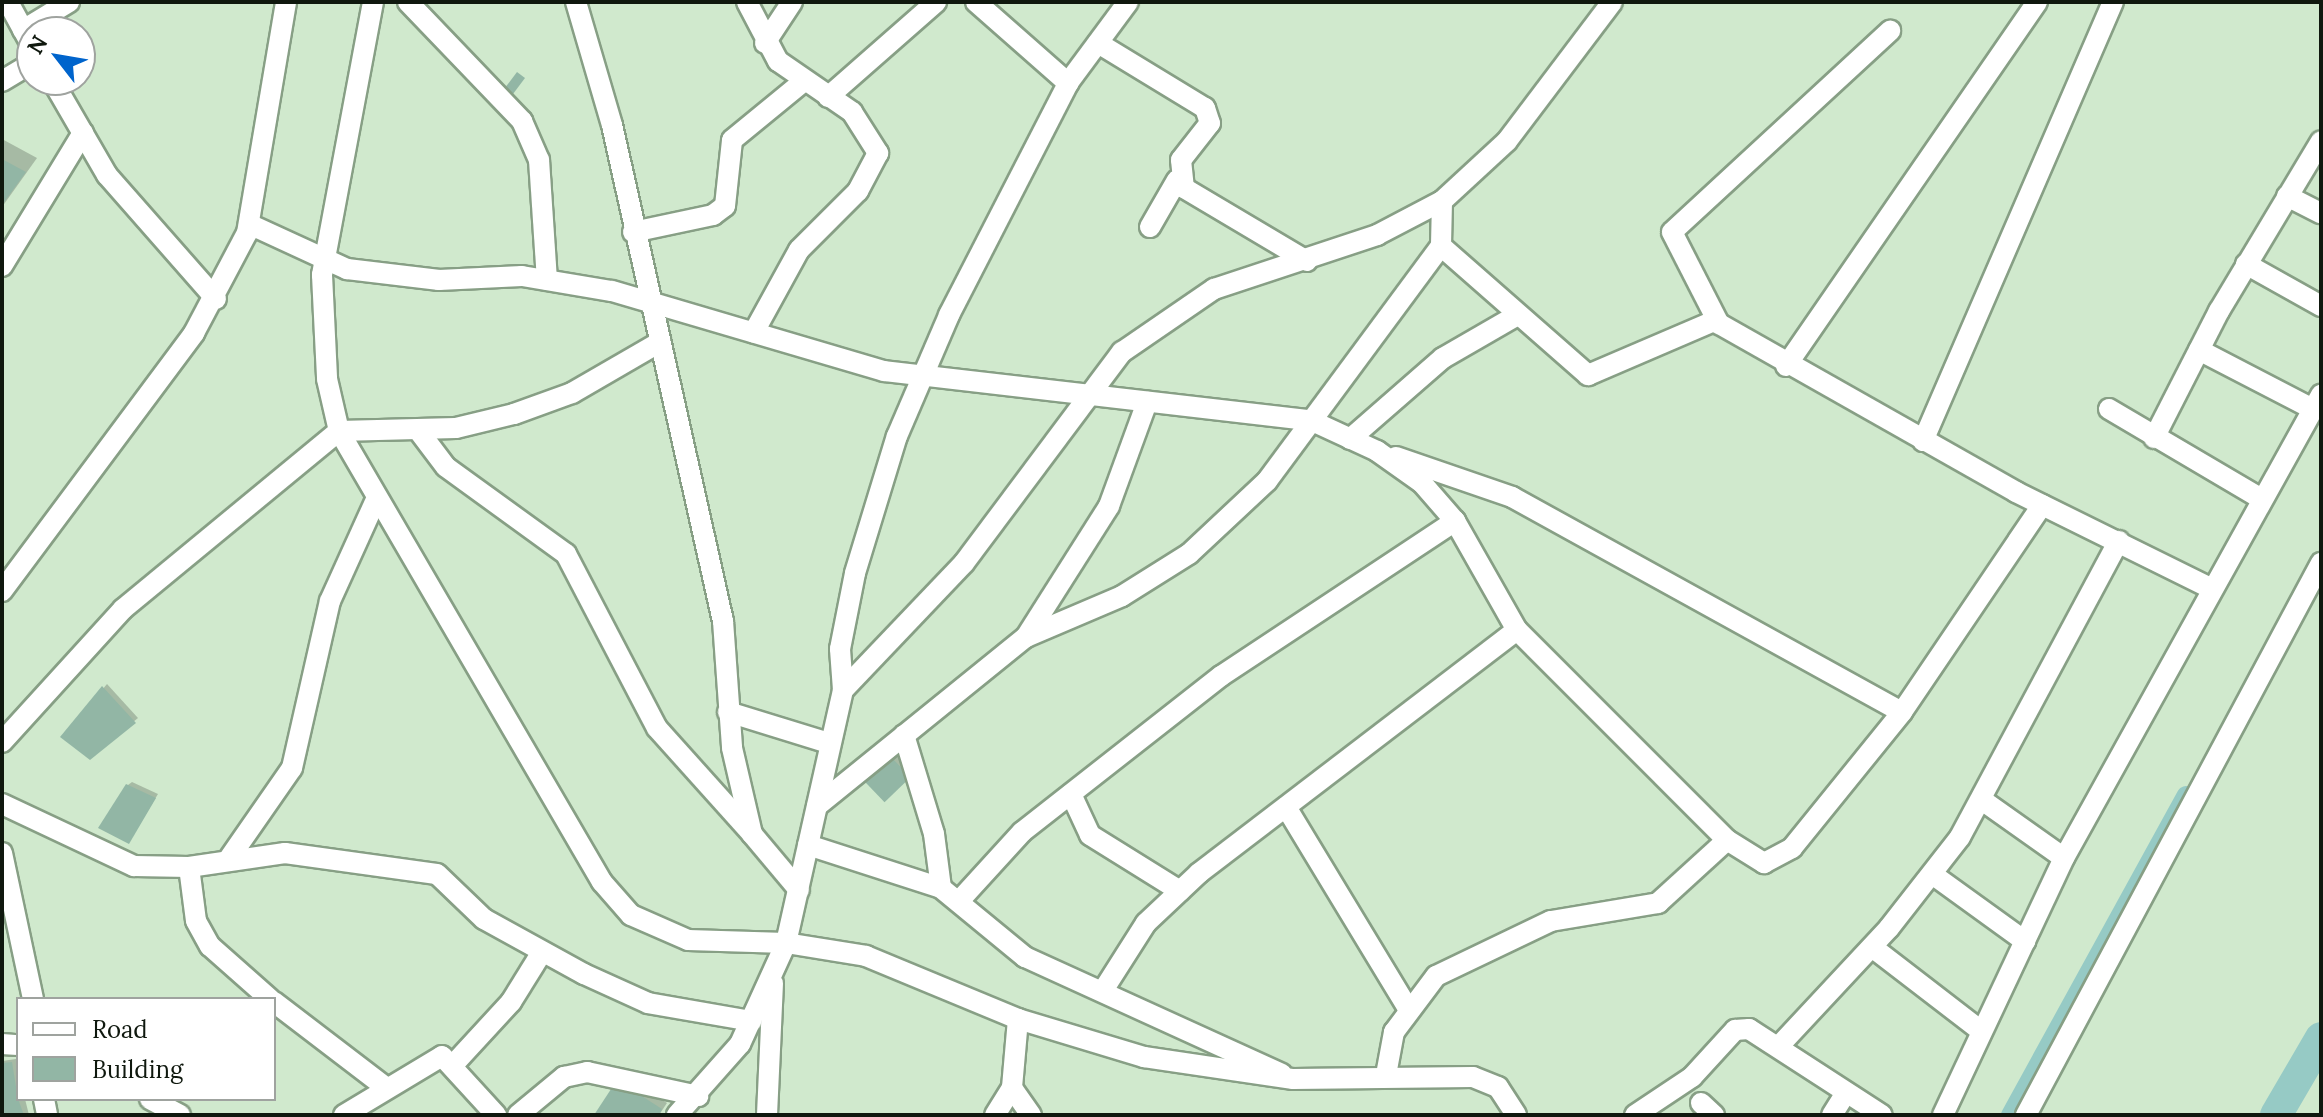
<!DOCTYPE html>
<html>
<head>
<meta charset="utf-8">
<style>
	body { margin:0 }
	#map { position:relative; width:2323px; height:1117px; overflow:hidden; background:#d0e9cd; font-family:Lora,serif }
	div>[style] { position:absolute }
	.shadow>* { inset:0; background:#0003 }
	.canal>* { height:18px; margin:-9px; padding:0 9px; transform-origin:9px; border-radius:9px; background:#96cac5 }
	.river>* { height:32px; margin:-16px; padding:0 16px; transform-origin:16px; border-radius:16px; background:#96cac5 }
	.building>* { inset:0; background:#92b6a5; transform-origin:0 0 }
	.roads { filter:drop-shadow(2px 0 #879f85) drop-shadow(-2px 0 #879f85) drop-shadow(0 2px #879f85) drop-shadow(0 -2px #879f85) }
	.minor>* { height:20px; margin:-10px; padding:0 10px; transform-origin:10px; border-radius:10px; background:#fff }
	span { translate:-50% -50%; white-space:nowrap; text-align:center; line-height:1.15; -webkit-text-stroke:6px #fff; paint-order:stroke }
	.frame { position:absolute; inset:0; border:4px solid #0f180e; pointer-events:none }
	.legend { position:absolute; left:16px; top:997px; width:260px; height:104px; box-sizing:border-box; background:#fff; border:2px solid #9fa39f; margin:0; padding:10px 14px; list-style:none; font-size:24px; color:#0f180e }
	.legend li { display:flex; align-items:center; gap:16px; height:40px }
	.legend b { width:40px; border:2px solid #9fa39f }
	.north { position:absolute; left:16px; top:16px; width:80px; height:80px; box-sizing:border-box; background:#fff; border:2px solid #9fa39f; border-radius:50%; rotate:301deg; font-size:22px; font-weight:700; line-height:32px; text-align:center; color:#0f180e }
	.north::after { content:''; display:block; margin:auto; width:28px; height:36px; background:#0064cc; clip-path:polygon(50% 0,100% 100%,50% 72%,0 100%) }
</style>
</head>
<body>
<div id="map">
	<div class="shadow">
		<i style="clip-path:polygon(2px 139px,37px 158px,2px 207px)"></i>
		<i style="clip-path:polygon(107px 684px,138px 718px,90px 757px,63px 737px)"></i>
		<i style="clip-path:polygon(896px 755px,912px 772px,868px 782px)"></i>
		<i style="clip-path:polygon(132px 782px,158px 794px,129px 842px,128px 785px)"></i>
		<i style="clip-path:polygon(16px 1059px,18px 1099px,25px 1099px,29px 1115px,2px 1115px,2px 1061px)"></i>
		<i style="clip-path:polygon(624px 1075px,667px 1103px,659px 1115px,597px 1115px)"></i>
	</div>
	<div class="canal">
		<i style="left:2010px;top:1115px;width:365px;rotate:-61.2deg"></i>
	</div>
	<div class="river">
		<i style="left:2276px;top:1115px;width:89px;rotate:-59.7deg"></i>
	</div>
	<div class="building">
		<i style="left:517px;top:72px;width:10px;height:23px;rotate:37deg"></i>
		<i style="clip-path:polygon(2px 159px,26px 172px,2px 205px)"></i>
		<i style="clip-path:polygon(102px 686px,136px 723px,90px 760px,60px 737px)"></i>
		<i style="left:891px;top:757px;width:28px;height:36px;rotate:46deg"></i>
		<i style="clip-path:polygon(126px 784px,156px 798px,129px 844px,98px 828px)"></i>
		<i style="clip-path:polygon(12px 1062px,18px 1099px,24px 1115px,2px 1115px,2px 1063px)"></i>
		<i style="clip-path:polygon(617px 1080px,662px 1109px,659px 1115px,594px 1115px)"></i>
	</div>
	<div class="roads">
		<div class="minor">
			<i style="left:8px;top:2px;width:50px;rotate:61.4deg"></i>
			<i style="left:373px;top:2px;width:278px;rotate:100.6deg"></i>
			<i style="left:322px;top:275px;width:104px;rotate:87.2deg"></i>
			<i style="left:327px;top:379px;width:53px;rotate:77deg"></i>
			<i style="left:339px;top:431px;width:522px;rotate:59.75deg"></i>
			<i style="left:602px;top:882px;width:44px;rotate:48.7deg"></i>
			<i style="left:631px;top:915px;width:62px;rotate:23.7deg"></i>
			<i style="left:688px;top:940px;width:98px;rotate:1.8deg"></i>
			<i style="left:786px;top:943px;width:81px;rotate:9.2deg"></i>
			<i style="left:866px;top:956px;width:165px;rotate:22.5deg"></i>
			<i style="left:1018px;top:1019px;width:132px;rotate:16.8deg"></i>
			<i style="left:1144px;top:1057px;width:151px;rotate:8.4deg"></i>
			<i style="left:1293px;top:1079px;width:180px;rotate:-0.6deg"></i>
			<i style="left:1473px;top:1077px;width:27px;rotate:22deg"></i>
			<i style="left:1498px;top:1087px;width:33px;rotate:57deg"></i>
			<i style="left:408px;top:2px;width:165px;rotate:46.2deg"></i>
			<i style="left:522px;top:121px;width:43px;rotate:66.4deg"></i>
			<i style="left:539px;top:160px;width:120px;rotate:86.2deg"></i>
			<i style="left:576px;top:2px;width:128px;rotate:73.7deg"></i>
			<i style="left:612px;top:125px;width:508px;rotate:77.39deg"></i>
			<i style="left:723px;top:621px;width:127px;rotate:85.9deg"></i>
			<i style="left:732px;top:748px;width:88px;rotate:76.9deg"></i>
			<i style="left:752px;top:834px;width:73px;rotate:50deg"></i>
			<i style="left:747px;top:2px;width:67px;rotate:62.3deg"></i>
			<i style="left:778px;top:61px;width:90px;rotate:34.6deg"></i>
			<i style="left:852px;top:112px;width:49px;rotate:57.6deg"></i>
			<i style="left:878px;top:153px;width:43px;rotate:117.8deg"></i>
			<i style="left:858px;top:191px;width:83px;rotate:135deg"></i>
			<i style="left:799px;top:250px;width:94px;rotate:118.8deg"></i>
			<i style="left:976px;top:2px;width:123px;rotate:41.4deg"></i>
			<i style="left:23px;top:30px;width:54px;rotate:-31.3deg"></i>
			<i style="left:765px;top:43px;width:49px;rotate:-56.6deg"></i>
			<i style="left:1098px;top:43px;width:125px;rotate:31.3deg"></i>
			<i style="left:1205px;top:108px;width:16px;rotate:72deg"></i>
			<i style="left:1210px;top:123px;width:47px;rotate:128.1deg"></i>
			<i style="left:1181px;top:160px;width:28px;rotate:84deg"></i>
			<i style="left:1184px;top:188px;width:143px;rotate:30.7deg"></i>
			<i style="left:52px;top:80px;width:110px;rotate:59.9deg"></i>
			<i style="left:107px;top:175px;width:165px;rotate:48.7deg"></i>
			<i style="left:2px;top:81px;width:35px;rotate:-31deg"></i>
			<i style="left:828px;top:97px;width:144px;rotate:-41.3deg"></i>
			<i style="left:2287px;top:196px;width:38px;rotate:27deg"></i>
			<i style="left:1442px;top:201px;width:45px;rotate:91.3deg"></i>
			<i style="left:1441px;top:246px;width:196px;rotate:41.3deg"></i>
			<i style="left:1588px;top:375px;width:137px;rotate:-23.2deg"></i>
			<i style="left:1714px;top:321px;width:347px;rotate:29.5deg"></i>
			<i style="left:2016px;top:492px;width:219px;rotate:26.3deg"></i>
			<i style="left:249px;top:224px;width:108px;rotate:24.7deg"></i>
			<i style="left:347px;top:269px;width:93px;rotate:6.8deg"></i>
			<i style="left:439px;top:280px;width:83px;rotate:-2.8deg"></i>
			<i style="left:522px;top:276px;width:91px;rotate:9.5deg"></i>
			<i style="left:612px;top:291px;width:284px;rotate:16.4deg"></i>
			<i style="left:884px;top:371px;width:429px;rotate:6.6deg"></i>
			<i style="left:1310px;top:420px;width:74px;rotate:24.8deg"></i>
			<i style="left:1377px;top:451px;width:55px;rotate:35.4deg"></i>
			<i style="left:1422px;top:483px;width:50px;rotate:49deg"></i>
			<i style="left:1455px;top:521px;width:125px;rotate:60.4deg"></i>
			<i style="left:1517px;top:630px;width:297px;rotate:45deg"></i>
			<i style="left:1727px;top:840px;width:44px;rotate:31.9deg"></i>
			<i style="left:1764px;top:863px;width:32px;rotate:-28deg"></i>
			<i style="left:1792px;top:848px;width:175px;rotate:-51deg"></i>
			<i style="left:1902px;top:712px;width:250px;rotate:-55.9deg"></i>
			<i style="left:1150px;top:227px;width:54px;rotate:-60.1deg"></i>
			<i style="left:633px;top:232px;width:82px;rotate:-12deg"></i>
			<i style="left:713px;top:215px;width:15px;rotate:-37deg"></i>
			<i style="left:725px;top:206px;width:66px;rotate:-83.9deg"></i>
			<i style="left:732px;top:140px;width:93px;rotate:-39.3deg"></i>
			<i style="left:2246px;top:264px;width:86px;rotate:29.2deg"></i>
			<i style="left:2px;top:266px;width:156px;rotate:-58.7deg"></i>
			<i style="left:1719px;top:324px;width:103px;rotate:-117.1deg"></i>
			<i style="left:1672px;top:232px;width:297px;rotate:-42.7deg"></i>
			<i style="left:2199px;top:350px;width:128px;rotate:27.4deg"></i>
			<i style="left:1786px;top:366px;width:442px;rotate:-55.4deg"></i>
			<i style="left:2109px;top:409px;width:178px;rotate:30.5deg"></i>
			<i style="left:418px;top:430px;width:46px;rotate:52.9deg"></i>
			<i style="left:446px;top:467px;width:148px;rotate:35.9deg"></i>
			<i style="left:566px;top:554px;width:196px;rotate:62.4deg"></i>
			<i style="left:657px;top:728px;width:142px;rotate:48.1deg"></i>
			<i style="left:2154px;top:438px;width:143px;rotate:-62.9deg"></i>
			<i style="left:2219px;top:311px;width:198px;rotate:-59deg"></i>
			<i style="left:1350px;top:439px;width:123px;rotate:-41.1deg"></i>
			<i style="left:1443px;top:358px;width:82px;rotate:-30deg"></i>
			<i style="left:1923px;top:441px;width:478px;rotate:-66.6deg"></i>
			<i style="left:1396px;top:457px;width:123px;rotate:19deg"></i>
			<i style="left:1512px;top:497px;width:445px;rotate:28.9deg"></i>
			<i style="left:2px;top:591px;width:322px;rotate:-53.3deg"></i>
			<i style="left:194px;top:333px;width:113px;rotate:-62.1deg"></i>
			<i style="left:247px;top:233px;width:234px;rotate:-80.4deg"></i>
			<i style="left:1026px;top:637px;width:155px;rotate:-57.6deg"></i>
			<i style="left:1109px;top:506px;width:111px;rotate:-69.9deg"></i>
			<i style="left:843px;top:690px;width:41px;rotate:-94.2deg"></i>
			<i style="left:840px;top:649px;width:77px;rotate:-78.8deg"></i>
			<i style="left:855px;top:573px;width:143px;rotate:-73deg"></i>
			<i style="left:897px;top:436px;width:132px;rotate:-66.7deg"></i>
			<i style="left:949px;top:315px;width:261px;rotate:-62.8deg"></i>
			<i style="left:1068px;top:83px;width:101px;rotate:-53.5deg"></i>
			<i style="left:728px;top:712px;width:106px;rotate:17.1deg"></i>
			<i style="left:904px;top:735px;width:103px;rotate:73.1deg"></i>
			<i style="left:934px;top:834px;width:54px;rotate:82.6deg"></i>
			<i style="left:2px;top:742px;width:180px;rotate:-47.7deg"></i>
			<i style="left:123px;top:609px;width:280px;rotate:-39.5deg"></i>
			<i style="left:339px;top:431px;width:117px;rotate:-1.5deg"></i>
			<i style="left:456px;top:428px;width:60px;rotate:-13.6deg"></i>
			<i style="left:514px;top:414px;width:62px;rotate:-19.9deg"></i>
			<i style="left:572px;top:393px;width:102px;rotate:-30.1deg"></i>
			<i style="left:1071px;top:794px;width:45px;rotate:65.1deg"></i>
			<i style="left:1090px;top:835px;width:106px;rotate:31.9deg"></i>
			<i style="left:1982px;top:800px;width:100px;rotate:35.3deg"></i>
			<i style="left:2px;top:804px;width:146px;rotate:25.2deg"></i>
			<i style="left:134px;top:866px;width:55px;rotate:1deg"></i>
			<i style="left:189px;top:867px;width:97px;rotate:-8.3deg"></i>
			<i style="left:285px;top:853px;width:153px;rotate:7.9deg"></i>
			<i style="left:437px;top:874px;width:65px;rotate:43.8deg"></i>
			<i style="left:484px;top:919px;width:114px;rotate:28.8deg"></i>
			<i style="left:584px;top:974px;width:70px;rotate:24.4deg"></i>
			<i style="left:648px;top:1003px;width:105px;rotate:9.9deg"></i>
			<i style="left:817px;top:806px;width:269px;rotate:-39deg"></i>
			<i style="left:1026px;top:637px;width:104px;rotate:-23.1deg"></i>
			<i style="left:1122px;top:596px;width:79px;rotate:-32.1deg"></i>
			<i style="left:1189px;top:554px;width:107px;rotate:-43.1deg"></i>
			<i style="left:1267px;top:481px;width:292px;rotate:-53.5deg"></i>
			<i style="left:1286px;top:807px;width:234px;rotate:58.8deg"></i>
			<i style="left:808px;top:845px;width:140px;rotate:17.9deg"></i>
			<i style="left:941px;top:888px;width:109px;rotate:39.4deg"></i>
			<i style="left:1025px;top:957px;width:282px;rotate:24.5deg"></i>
			<i style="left:2px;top:853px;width:149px;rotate:78deg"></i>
			<i style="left:228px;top:860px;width:112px;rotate:-55.2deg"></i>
			<i style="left:292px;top:768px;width:171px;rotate:-77.2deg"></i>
			<i style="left:330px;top:601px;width:109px;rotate:-65.6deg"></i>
			<i style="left:189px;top:867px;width:54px;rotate:82.6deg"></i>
			<i style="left:196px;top:921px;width:29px;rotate:61deg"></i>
			<i style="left:210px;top:946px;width:80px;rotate:41.5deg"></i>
			<i style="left:1932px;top:874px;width:115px;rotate:35.8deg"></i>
			<i style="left:960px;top:900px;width:92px;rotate:-47.6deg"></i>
			<i style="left:1022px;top:832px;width:253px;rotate:-38.1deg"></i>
			<i style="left:1221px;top:676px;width:281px;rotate:-33.5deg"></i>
			<i style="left:1872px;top:947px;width:138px;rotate:37.6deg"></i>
			<i style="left:1104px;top:989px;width:78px;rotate:-57.5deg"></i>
			<i style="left:1146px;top:923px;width:73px;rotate:-43.3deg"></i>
			<i style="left:1199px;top:873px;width:400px;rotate:-37.4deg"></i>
			<i style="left:274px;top:1002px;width:140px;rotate:37.4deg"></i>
			<i style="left:1018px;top:1019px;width:69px;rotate:95deg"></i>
			<i style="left:1012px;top:1088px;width:33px;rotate:55deg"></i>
			<i style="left:2px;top:1044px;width:16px;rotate:4deg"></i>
			<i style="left:1779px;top:1046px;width:161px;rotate:-47deg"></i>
			<i style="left:1889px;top:928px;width:115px;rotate:-52deg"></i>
			<i style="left:1960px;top:837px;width:336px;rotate:-61.8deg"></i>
			<i style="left:453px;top:1065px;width:86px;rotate:-47.4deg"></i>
			<i style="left:511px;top:1002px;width:59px;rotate:-58.2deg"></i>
			<i style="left:1386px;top:1075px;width:44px;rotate:-79.5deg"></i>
			<i style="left:1394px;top:1032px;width:70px;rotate:-53.1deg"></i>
			<i style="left:1436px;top:976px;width:127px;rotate:-25.6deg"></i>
			<i style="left:1551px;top:921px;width:109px;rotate:-9.5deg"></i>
			<i style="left:1658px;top:903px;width:93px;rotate:-42.4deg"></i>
			<i style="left:44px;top:1099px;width:16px;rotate:79deg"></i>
			<i style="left:150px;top:1099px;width:34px;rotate:28deg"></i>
			<i style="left:1701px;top:1103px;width:18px;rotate:43deg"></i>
			<i style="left:344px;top:1115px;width:114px;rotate:-31deg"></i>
			<i style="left:442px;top:1056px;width:80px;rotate:47.5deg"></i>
			<i style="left:518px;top:1115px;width:60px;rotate:-39.6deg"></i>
			<i style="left:564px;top:1077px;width:24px;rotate:-12deg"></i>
			<i style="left:587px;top:1072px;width:114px;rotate:12.2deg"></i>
			<i style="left:677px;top:1115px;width:95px;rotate:-48.4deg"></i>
			<i style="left:740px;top:1044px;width:111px;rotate:-65.5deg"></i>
			<i style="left:786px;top:943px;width:259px;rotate:-77.3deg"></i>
			<i style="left:843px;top:690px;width:175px;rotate:-46.4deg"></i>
			<i style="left:964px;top:563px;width:264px;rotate:-53.2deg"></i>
			<i style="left:1122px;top:352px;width:112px;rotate:-34.4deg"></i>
			<i style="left:1214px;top:289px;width:172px;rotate:-18.3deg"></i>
			<i style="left:1377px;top:235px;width:73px;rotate:-27.6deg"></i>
			<i style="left:1442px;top:201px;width:88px;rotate:-42.7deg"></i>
			<i style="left:1507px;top:141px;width:174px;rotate:-52.9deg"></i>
			<i style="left:767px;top:1115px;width:132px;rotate:-87.4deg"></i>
			<i style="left:995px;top:1115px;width:32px;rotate:-58deg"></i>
			<i style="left:1635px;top:1115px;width:69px;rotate:-33.7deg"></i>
			<i style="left:1692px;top:1077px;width:64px;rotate:-47.5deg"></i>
			<i style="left:1735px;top:1030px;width:14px;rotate:-4deg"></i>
			<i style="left:1749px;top:1029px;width:158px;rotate:32.9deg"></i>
			<i style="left:1832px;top:1115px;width:26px;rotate:-58deg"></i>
			<i style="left:1943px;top:1115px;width:284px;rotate:-64.8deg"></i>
			<i style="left:2064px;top:858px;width:530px;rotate:-60.97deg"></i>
			<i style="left:2026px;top:1115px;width:626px;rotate:-61.88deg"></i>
		</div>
	</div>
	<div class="frame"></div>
	<ul class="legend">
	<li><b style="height:10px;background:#fff"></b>Road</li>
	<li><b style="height:22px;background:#92b6a5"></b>Building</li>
	</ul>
	<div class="north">N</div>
</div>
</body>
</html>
